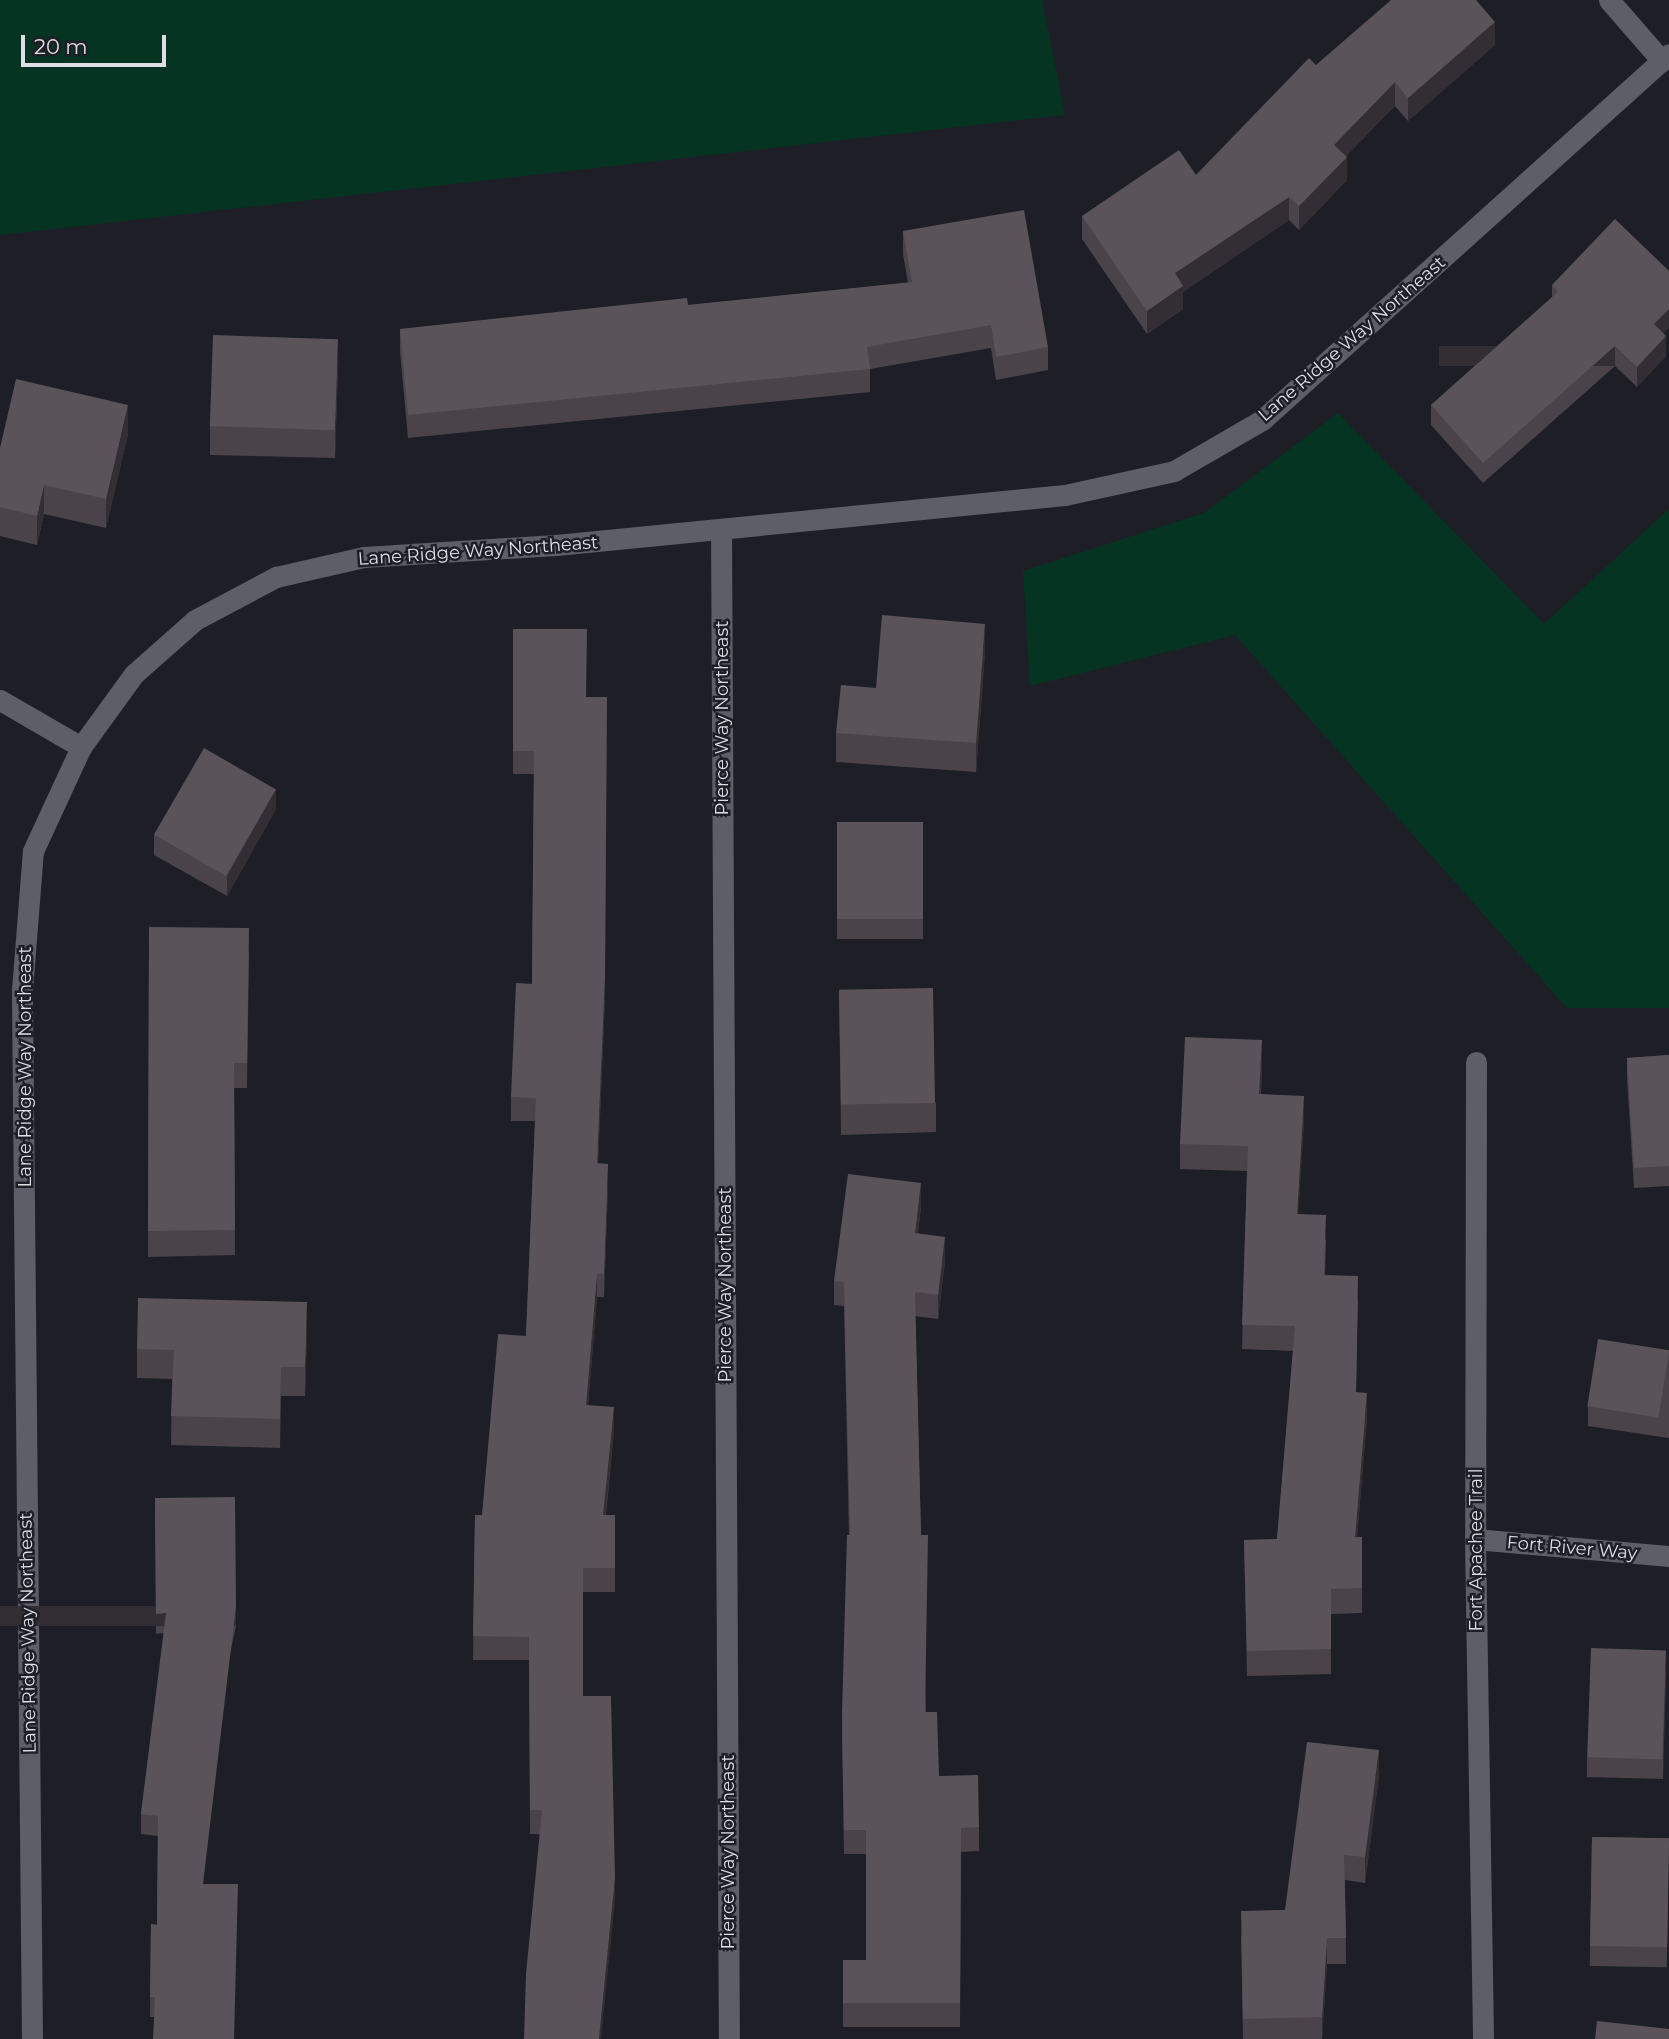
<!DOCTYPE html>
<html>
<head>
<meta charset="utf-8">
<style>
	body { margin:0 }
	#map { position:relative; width:1669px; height:2039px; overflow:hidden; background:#1e1e26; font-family:Montserrat,sans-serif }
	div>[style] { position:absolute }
	.green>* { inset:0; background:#063422 }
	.minor>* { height:21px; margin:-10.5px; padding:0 10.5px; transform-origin:10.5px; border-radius:10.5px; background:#5e5e68 }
	.wall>* { inset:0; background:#4a444a; transform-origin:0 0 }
	.shaded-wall>* { inset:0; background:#322e34; transform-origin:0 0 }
	.building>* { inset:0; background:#5a545a; transform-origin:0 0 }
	span { translate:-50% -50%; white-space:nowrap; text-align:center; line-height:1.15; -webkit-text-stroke:5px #1e1e26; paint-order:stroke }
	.street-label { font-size:18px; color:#dedee4 }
	.scale { position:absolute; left:21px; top:35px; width:145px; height:32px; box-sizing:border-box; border:4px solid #dedee4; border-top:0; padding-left:9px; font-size:21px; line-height:24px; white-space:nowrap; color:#dedee4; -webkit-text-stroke:5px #1e1e26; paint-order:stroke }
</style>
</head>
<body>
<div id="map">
	<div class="green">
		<i style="clip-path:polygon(0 0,1042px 0,1065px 115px,0 235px)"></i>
		<i style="clip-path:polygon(1338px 413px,1544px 624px,1669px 509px,1669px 1008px,1567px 1008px,1235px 635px,1030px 686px,1023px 571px,1204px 513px)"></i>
	</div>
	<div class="minor">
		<i style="left:1609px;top:0;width:81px;rotate:49deg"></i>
		<i style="left:721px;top:530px;width:1509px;rotate:89.7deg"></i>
		<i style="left:0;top:700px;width:94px;rotate:30.1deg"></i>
		<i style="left:1476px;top:1062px;width:477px;rotate:90.1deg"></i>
		<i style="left:1475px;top:1539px;width:500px;rotate:89.08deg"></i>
		<i style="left:1475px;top:1539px;width:195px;rotate:5deg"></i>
		<i style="left:32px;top:2039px;width:1049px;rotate:-90.55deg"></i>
		<i style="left:22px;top:990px;width:139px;rotate:-85.5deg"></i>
		<i style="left:33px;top:851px;width:115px;rotate:-65.2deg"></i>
		<i style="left:81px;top:747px;width:90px;rotate:-54deg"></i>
		<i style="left:134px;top:674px;width:81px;rotate:-41.5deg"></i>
		<i style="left:195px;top:620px;width:92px;rotate:-28deg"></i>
		<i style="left:276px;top:577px;width:90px;rotate:-12.8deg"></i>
		<i style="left:364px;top:557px;width:192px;rotate:-3.6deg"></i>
		<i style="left:556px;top:545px;width:511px;rotate:-5.61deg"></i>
		<i style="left:1065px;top:495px;width:112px;rotate:-12.4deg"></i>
		<i style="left:1174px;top:471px;width:102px;rotate:-30.1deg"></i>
		<i style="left:1262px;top:420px;width:547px;rotate:-41.96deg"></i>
	</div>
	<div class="wall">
		<i style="clip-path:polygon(1495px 45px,1408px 121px,1395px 106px,1346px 156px,1347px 180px,1299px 230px,1289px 220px,1183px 292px,1183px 309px,1147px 334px,1082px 239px,1082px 216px,1196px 175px,1316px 65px)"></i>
		<i style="clip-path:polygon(903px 231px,1048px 347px,1048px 370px,996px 380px,991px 348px,870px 369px,870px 392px,408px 438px,400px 352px,400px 329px,688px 305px,908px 283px,903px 254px)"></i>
		<i style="clip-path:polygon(1552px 285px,1664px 334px,1666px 356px,1637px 387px,1615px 366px,1483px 483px,1431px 425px,1431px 405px,1552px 297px)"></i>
		<i style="clip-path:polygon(338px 368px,335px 458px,210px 455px,210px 426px)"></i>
		<i style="clip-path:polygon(128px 434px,106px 528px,44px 514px,37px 545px,0 536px,0 448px)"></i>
		<i style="clip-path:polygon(513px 629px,586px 697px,605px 999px,598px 1164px,608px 1187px,604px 1297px,597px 1297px,588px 1405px,614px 1431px,606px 1515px,615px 1515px,615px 1592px,583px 1592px,583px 1696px,615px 1901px,539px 1834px,530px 1834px,529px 1660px,473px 1660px,475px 1515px,482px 1515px,526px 1336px,535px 1121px,511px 1121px,511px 1097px,532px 984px,534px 774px,513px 774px)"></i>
		<i style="clip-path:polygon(985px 653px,976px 772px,836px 762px,836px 733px,876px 688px)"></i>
		<i style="clip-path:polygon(276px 809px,227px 896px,154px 855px,154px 835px)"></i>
		<i style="left:837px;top:822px;width:86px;height:117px"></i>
		<i style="clip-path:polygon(149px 927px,249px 953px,247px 1088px,234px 1088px,235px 1255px,148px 1257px)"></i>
		<i style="clip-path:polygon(839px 990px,936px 1103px,936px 1132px,841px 1135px)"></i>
		<i style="clip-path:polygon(1669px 1055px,1669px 1186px,1634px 1188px,1627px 1078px,1627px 1058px)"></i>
		<i style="clip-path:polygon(1262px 1065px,1261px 1094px,1304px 1121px,1298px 1214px,1326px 1240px,1325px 1275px,1358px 1300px,1356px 1392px,1367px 1418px,1357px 1537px,1362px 1537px,1362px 1613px,1331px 1614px,1331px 1674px,1247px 1676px,1244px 1540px,1277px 1539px,1293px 1351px,1242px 1349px,1247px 1171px,1180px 1169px,1180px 1144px)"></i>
		<i style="clip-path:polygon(921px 1207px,918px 1233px,945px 1261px,938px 1319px,915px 1316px,926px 1712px,939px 1776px,979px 1827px,979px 1851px,961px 1852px,960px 2027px,843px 2027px,843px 1960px,866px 1960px,866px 1854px,844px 1854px,842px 1738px,849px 1535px,844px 1306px,834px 1305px,834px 1281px)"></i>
		<i style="clip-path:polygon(307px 1331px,305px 1396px,281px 1396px,280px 1448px,171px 1445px,172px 1379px,137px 1378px,137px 1349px)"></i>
		<i style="clip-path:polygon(1669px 1350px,1669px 1438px,1588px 1426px,1588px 1406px)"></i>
		<i style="clip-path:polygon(155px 1498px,236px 1626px,154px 2017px,150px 2017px,151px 1924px,157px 1925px,158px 1836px,141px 1834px,141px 1814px,164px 1633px,156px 1634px)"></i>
		<i style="clip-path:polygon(1666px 1671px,1663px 1779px,1587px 1777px,1587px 1757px)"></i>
		<i style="clip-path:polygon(1379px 1776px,1365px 1883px,1345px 1880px,1346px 1964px,1327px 1964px,1322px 2039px,1243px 2039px,1241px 1937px,1285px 1910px)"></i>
		<i style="left:1592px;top:1837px;width:77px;height:129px;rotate:1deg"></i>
	</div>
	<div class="shaded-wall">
		<i style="clip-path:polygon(1495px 22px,1495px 45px,1408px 121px,1408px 98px)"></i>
		<i style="clip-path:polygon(1395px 82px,1395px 106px,1334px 168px,1334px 145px)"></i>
		<i style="clip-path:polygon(1347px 157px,1347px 180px,1299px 230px,1299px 206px)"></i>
		<i style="clip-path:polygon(1289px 197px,1289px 220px,1183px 292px,1183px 309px,1147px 334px,1147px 311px,1175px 273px)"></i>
		<i style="clip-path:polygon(1669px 309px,1669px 328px,1654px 344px,1654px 324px)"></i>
		<i style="clip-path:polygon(1666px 336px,1666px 356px,1637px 387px,1637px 367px)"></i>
		<i style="clip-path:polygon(338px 339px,338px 368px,335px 458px,335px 429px)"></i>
		<i style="left:1615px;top:346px;width:20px;height:176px;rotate:90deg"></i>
		<i style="clip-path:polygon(128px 405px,128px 434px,106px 528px,106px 499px)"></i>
		<i style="clip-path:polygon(44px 485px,44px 514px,37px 545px,37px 516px)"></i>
		<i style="clip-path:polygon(985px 624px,985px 653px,976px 772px,976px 743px)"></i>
		<i style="clip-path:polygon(607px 697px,605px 999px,597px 1187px)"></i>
		<i style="clip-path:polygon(276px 789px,276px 809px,227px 896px,227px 876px)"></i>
		<i style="clip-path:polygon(1262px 1040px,1262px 1065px,1259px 1119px,1259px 1094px)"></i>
		<i style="clip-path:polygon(1304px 1096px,1304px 1121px,1297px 1239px,1297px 1214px)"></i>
		<i style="clip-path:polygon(608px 1164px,608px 1187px,604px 1297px,604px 1274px)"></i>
		<i style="clip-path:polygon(921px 1183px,921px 1207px,915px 1257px,915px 1233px)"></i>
		<i style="clip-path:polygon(945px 1237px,945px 1261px,938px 1319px,938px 1295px)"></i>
		<i style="clip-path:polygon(597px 1274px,597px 1297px,586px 1429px,586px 1405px)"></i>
		<i style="clip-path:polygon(307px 1302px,307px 1331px,305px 1396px,305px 1367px)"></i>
		<i style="clip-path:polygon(281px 1367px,281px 1396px,280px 1448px,280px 1419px)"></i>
		<i style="clip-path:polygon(1367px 1393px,1367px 1418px,1355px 1562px,1355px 1537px)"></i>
		<i style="clip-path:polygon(614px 1407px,614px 1431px,603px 1538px,603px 1515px)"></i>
		<i style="left:236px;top:1606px;width:20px;height:280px;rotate:90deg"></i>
		<i style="clip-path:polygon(1666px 1651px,1666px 1671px,1663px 1779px,1663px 1759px)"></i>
		<i style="clip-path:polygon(1379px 1750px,1379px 1776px,1365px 1883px,1365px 1857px)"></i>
		<i style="clip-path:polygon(615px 1878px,615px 1901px,601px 2039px,599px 2039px)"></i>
		<i style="clip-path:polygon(1327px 1938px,1327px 1964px,1322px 2039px,1322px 2017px)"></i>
	</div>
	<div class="building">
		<i style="clip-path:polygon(1391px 0,1476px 0,1495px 22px,1408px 98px,1395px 82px,1334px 145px,1347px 157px,1299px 206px,1289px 197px,1175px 273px,1183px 286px,1147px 311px,1082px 216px,1179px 150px,1196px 175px,1309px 58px,1316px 65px)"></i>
		<i style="clip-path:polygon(1024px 210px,1048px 347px,996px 357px,991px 325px,867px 347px,870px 369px,408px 415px,400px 329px,687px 298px,688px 305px,912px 282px,903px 231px)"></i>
		<i style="clip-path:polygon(1615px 219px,1669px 271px,1669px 309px,1654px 324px,1666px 336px,1637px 367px,1615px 346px,1483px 463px,1431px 405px,1558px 292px,1552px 285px)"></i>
		<i style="left:213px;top:335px;width:125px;height:91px;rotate:2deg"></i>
		<i style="clip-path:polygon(16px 379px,128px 405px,106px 499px,44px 485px,37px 516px,0 507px,0 448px)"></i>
		<i style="clip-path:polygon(882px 615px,985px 624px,976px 743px,836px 733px,841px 685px,876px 688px)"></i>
		<i style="clip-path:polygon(513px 629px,587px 629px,586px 697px,607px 697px,605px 976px,597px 1163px,608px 1164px,604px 1274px,597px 1274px,586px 1405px,614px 1407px,603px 1515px,615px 1515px,615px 1568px,583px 1568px,583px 1696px,611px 1696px,615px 1878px,599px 2039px,524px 2039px,526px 1974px,542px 1810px,530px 1810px,529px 1637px,473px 1636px,475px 1515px,482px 1515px,498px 1334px,526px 1336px,536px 1098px,511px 1097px,516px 983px,532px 984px,534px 751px,513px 751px)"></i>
		<i style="left:204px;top:748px;width:83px;height:100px;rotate:30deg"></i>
		<i style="left:837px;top:822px;width:86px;height:97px"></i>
		<i style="clip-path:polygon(149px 927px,249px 928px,247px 1063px,234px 1063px,235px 1230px,148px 1231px)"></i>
		<i style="left:933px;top:988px;width:115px;height:94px;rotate:89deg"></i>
		<i style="clip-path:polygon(1185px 1037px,1262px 1040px,1259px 1094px,1304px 1096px,1297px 1214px,1326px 1215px,1324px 1275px,1358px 1276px,1356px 1392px,1367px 1393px,1355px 1537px,1362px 1537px,1362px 1588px,1331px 1589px,1331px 1649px,1247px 1651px,1244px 1540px,1277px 1539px,1295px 1326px,1242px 1325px,1248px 1146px,1180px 1144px)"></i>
		<i style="clip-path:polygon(1669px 1055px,1669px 1166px,1634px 1168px,1627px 1058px)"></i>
		<i style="clip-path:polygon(848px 1174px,921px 1183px,915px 1233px,945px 1237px,938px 1295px,915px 1292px,921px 1535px,928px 1535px,925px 1712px,937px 1712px,939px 1776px,978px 1775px,979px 1827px,961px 1828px,960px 2003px,843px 2003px,843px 1960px,866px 1960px,866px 1830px,844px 1830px,842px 1714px,847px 1535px,850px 1535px,844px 1282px,834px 1281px)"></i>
		<i style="clip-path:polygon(138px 1298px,307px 1302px,305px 1367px,281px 1367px,280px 1419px,171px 1416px,174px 1350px,137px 1349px)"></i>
		<i style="left:1598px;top:1339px;width:72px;height:68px;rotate:9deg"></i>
		<i style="clip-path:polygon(235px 1497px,236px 1606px,203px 1884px,238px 1884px,234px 2039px,153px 2039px,155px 1997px,150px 1997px,151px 1924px,157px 1925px,158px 1816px,141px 1814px,166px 1613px,156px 1614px,155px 1498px)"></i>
		<i style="left:1591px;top:1648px;width:75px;height:109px;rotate:2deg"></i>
		<i style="clip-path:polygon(1307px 1742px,1379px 1750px,1365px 1857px,1344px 1855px,1346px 1938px,1327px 1938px,1322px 2017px,1243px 2019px,1241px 1911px,1285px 1910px)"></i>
		<i style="left:1592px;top:1837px;width:77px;height:109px;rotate:1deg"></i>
		<i style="clip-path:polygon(1597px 2021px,1669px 2029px,1669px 2039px,1595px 2039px)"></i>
	</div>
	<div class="street-label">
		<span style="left:1352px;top:339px;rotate:-41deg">Lane Ridge Way Northeast</span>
		<span style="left:478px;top:551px;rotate:-4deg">Lane Ridge Way Northeast</span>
		<span style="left:722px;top:718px;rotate:-90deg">Pierce Way Northeast</span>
		<span style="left:25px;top:1067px;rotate:-90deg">Lane Ridge Way Northeast</span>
		<span style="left:725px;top:1285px;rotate:-90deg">Pierce Way Northeast</span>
		<span style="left:1572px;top:1548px;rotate:5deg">Fort River Way</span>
		<span style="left:1476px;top:1550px;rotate:-90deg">Fort Apachee Trail</span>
		<span style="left:28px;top:1633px;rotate:-91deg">Lane Ridge Way Northeast</span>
		<span style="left:728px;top:1852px;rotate:-90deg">Pierce Way Northeast</span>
	</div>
	<div class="scale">20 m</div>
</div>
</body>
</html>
